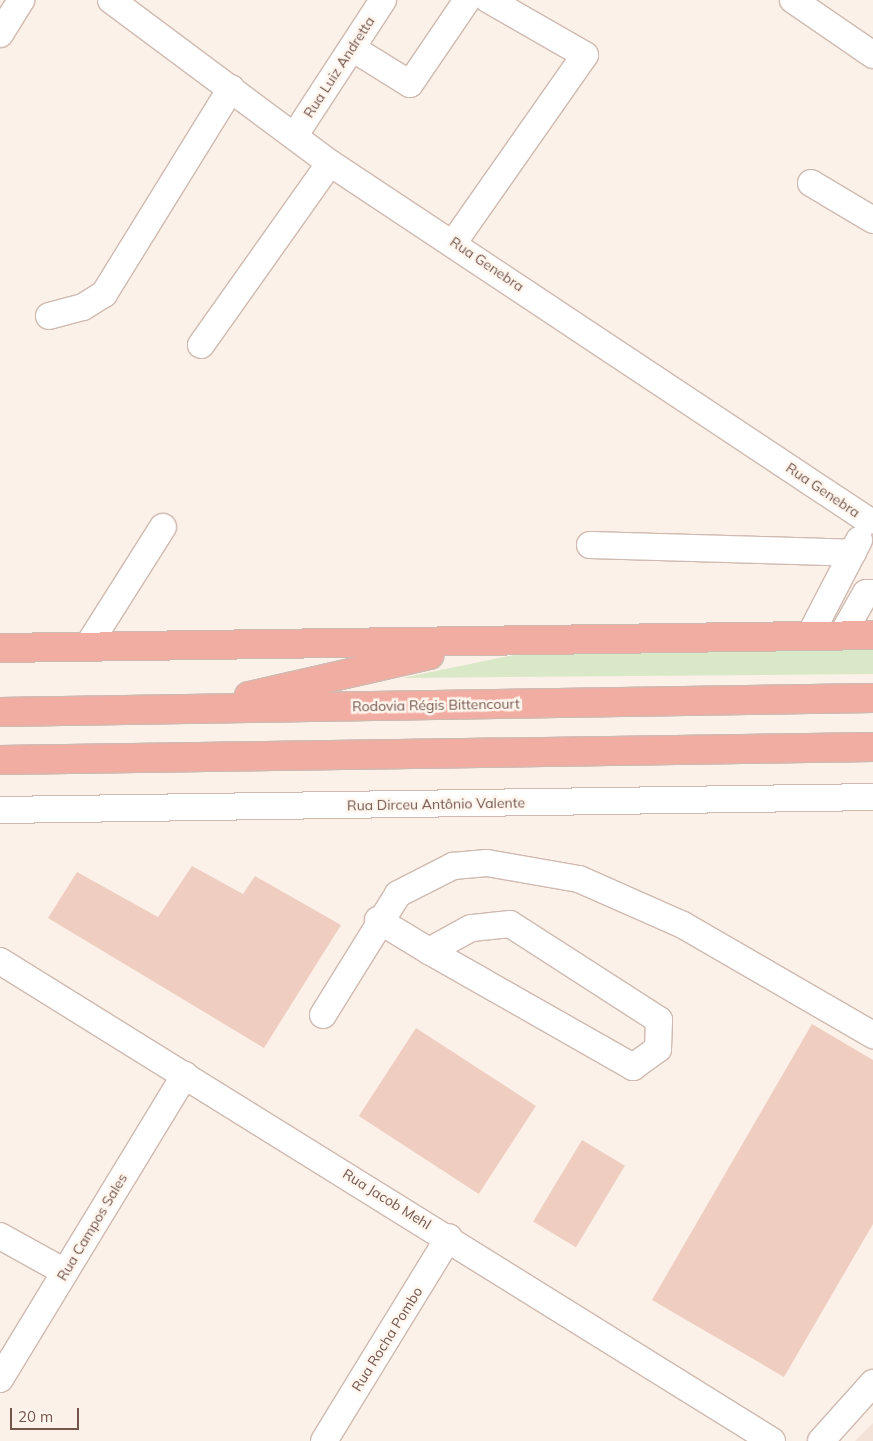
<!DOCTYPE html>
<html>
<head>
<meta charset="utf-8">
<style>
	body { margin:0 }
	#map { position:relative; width:873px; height:1441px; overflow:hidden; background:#fbf1e8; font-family:Mulish,sans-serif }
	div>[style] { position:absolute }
	.residential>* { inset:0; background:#f3e2d7 }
	.green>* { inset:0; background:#d9e8c7 }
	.building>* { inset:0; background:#efcec1; transform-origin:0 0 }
	.roads { filter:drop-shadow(1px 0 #cfbab1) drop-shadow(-1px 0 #cfbab1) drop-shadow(0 1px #cfbab1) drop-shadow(0 -1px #cfbab1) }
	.minor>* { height:26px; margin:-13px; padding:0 13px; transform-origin:13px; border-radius:13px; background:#fff }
	.highway>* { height:28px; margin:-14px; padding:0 14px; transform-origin:14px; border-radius:14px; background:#f2ada3 }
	span { translate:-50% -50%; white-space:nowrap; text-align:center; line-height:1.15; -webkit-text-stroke:5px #fef6ee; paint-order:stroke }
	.street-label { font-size:14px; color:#74564d }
	.scale { position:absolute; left:10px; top:1408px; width:69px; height:22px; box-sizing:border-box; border:2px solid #74564d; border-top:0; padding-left:6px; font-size:15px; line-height:18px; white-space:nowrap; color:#74564d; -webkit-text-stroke:4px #fef6ee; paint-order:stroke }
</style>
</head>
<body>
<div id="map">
	<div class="residential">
		<i style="clip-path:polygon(873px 1423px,873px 1441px,855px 1441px)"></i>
	</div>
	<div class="green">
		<i style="clip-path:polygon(873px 648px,873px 674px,402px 678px,519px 654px)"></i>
	</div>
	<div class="building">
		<i style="clip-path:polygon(192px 866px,243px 894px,255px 876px,341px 925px,264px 1048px,48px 918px,77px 872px,158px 917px)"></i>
		<i style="clip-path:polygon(812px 1024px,873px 1060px,873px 1224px,784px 1377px,652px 1300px)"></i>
		<i style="left:416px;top:1028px;width:143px;height:105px;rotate:33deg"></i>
		<i style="left:582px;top:1140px;width:50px;height:95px;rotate:31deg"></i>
	</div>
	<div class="roads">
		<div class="minor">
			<i style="left:111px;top:0;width:273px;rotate:36.7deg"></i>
			<i style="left:330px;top:163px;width:647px;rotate:33.59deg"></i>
			<i style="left:793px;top:0;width:97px;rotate:34.5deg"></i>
			<i style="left:0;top:34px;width:40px;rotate:-58deg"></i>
			<i style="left:352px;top:48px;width:68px;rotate:31.8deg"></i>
			<i style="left:410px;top:84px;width:102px;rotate:-55.8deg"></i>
			<i style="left:295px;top:135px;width:161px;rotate:-56.9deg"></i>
			<i style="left:811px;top:183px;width:72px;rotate:30.8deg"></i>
			<i style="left:454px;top:242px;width:228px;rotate:-55deg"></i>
			<i style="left:585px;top:55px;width:111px;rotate:-150.2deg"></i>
			<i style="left:49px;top:316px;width:35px;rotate:-15deg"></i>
			<i style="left:83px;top:307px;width:25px;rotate:-32deg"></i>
			<i style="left:104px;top:294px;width:242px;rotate:-58.3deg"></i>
			<i style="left:201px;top:345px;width:223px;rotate:-54.7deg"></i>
			<i style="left:590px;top:545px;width:263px;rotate:1.7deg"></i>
			<i style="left:810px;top:635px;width:107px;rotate:-62.7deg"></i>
			<i style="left:842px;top:635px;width:48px;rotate:-60.3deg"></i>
			<i style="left:866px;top:593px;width:7px"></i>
			<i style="left:87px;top:647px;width:142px;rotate:-57.7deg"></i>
			<i style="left:0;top:810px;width:873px;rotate:-0.85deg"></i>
			<i style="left:378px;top:920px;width:60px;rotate:31.3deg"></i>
			<i style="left:429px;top:951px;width:235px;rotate:29.6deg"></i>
			<i style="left:633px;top:1067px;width:31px;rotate:-36deg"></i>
			<i style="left:658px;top:1049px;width:29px;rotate:-88deg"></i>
			<i style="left:659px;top:1020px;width:177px;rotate:-147.2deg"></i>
			<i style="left:510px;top:924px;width:39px;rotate:174deg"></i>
			<i style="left:471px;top:928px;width:48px;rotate:151.3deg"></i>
			<i style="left:0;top:961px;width:909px;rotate:31.87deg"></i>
			<i style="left:323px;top:1015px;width:142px;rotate:-58.2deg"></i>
			<i style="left:398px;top:894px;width:62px;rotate:-27deg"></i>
			<i style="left:453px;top:866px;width:34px;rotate:-5deg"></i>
			<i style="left:487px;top:863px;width:93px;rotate:9.9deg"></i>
			<i style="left:579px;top:879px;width:114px;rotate:23.9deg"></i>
			<i style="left:683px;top:925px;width:220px;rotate:30.1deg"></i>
			<i style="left:0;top:1236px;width:74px;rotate:29deg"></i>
			<i style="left:0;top:1379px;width:356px;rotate:-58.7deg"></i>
			<i style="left:324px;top:1441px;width:239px;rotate:-58.5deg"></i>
			<i style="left:821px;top:1441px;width:78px;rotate:-48.1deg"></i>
		</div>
		<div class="highway">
			<i style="left:0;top:648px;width:873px;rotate:-0.85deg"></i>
			<i style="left:249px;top:696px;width:185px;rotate:-12.8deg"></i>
			<i style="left:0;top:712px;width:873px;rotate:-0.92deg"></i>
			<i style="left:0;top:760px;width:873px;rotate:-0.85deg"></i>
		</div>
	</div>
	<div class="street-label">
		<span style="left:339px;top:67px;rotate:-57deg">Rua Luiz Andretta</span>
		<span style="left:487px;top:264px;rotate:34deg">Rua Genebra</span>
		<span style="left:823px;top:490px;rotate:34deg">Rua Genebra</span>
		<span style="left:436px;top:705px;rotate:-1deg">Rodovia Régis Bittencourt</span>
		<span style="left:436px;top:804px;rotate:-1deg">Rua Dirceu Antônio Valente</span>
		<span style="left:387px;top:1199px;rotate:32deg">Rua Jacob Mehl</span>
		<span style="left:92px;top:1227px;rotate:-59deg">Rua Campos Sales</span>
		<span style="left:387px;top:1339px;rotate:-58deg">Rua Rocha Pombo</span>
	</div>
	<div class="scale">20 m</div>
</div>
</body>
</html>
